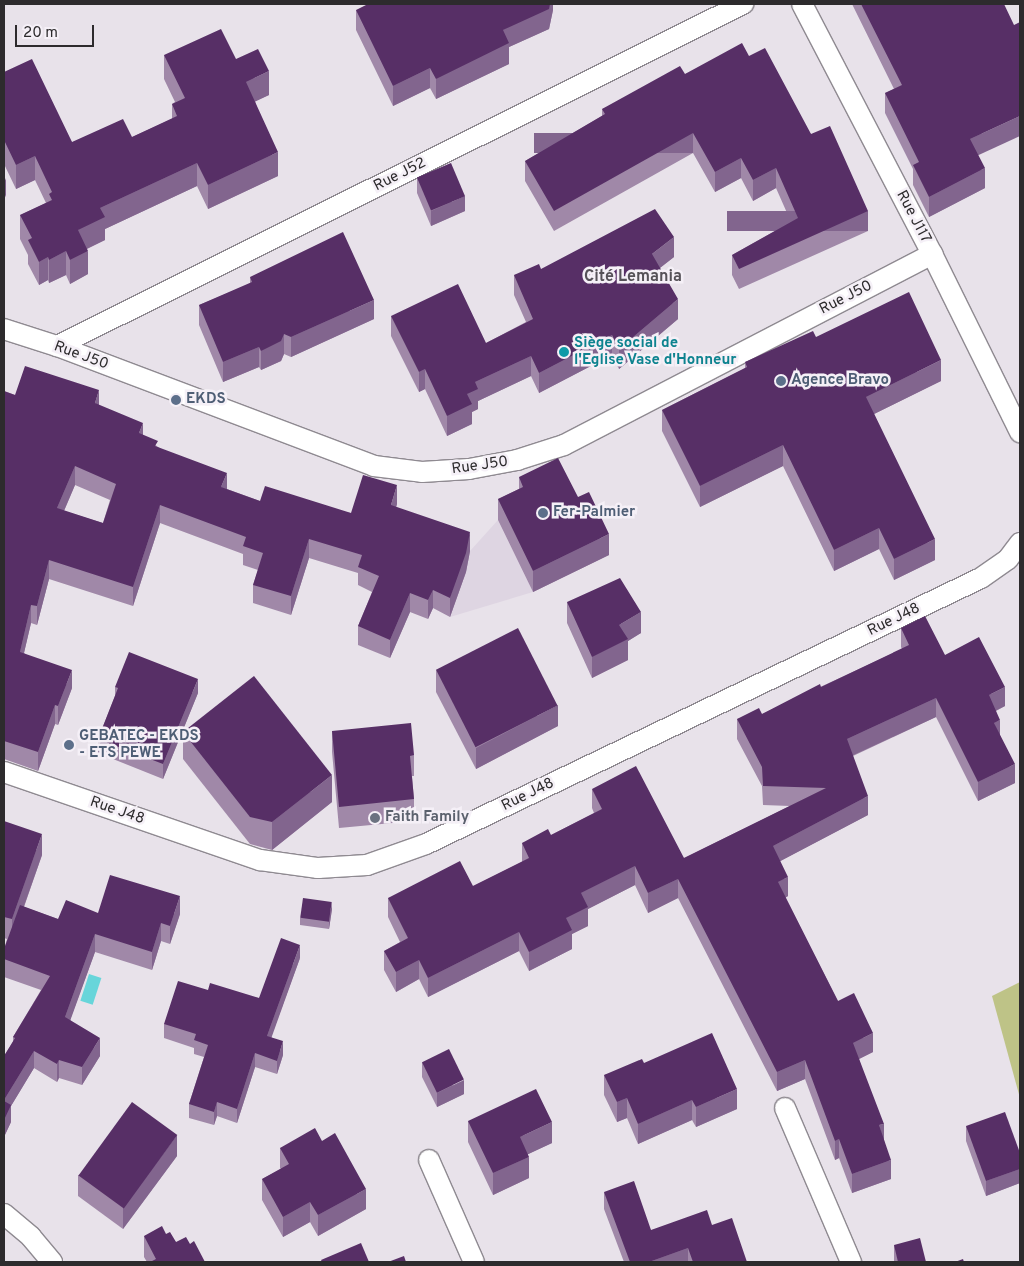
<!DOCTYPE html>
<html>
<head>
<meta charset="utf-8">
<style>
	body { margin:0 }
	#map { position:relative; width:1024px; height:1266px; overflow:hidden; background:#e8e2ea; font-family:Overpass,sans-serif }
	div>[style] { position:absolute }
	.built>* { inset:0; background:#ded5e2 }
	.green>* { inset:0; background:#bec387 }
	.water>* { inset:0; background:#67d5da; transform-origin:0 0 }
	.roads { filter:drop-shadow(1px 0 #8f8a91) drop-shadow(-1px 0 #8f8a91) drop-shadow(0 1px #8f8a91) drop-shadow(0 -1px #8f8a91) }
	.minor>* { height:20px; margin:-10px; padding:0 10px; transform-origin:10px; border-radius:10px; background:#fff }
	.wall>* { inset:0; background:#a088a8; transform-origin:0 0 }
	.shaded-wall>* { inset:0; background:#82658e; transform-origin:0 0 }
	.building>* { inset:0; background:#572f66; transform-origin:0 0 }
	.dots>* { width:14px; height:14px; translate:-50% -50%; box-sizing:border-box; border:2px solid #f5f0f7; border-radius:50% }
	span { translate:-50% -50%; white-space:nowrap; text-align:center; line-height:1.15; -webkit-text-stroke:5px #f5f0f7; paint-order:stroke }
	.street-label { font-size:15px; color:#2d2b2d }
	.culture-label { font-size:15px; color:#0d838f; font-weight:700 }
	.left { translate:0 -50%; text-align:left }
	.service-label { font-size:15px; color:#4e5e75; font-weight:700 }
	.worship-label { font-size:15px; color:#5b616d; font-weight:700 }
	.neighbourhood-label { font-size:16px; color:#565258; font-weight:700 }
	.frame { position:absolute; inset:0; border:5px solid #2d2b2d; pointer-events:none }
	.scale { position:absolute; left:15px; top:25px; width:79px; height:22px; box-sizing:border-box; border:2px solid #2d2b2d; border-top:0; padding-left:6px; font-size:15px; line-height:18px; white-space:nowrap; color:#2d2b2d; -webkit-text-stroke:4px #f5f0f7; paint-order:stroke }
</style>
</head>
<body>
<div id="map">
	<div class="built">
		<i style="clip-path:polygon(498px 520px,533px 592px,450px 617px,470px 551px)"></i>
	</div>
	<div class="green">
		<i style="clip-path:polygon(1020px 982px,1020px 1098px,992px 996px)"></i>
	</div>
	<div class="water">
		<i style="left:89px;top:974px;width:13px;height:28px;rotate:18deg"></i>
	</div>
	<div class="roads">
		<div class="minor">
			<i style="left:802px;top:4px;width:282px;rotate:62.5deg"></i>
			<i style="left:932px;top:254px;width:199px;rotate:63.7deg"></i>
			<i style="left:4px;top:329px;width:56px;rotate:17.8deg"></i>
			<i style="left:57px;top:346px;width:339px;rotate:20.7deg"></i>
			<i style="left:374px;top:466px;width:48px;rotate:7.1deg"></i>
			<i style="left:422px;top:472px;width:47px;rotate:-3.7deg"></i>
			<i style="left:469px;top:469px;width:49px;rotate:-10.6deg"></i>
			<i style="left:517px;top:460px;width:49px;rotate:-17.7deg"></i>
			<i style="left:564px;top:445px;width:415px;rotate:-27.4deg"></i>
			<i style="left:57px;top:346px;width:767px;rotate:-26.5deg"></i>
			<i style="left:4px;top:772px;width:271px;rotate:19deg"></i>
			<i style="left:260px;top:860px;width:59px;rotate:7.9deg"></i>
			<i style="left:318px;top:868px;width:49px;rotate:-3.5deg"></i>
			<i style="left:367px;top:865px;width:63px;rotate:-19.6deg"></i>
			<i style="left:426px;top:844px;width:615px;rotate:-25.61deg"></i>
			<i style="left:981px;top:578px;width:33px;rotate:-35deg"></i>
			<i style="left:1008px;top:559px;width:20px;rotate:-53deg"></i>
			<i style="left:785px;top:1108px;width:168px;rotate:66.8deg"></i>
			<i style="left:429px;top:1160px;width:111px;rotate:66.2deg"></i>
			<i style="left:4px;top:1214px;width:35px;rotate:40deg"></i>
			<i style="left:31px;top:1237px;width:33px;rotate:50deg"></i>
		</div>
	</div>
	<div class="wall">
		<i style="clip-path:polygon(553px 4px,553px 10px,549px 29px,509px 47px,509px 64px,436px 99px,430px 88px,393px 106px,356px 30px,356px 10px)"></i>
		<i style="clip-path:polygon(852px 4px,1004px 4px,978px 155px,985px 188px,929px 217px,913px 185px,913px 169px,885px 113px,885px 93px,894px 89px)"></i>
		<i style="clip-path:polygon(164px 55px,236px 59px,269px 95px,255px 101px,278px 176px,208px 209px,197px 186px,105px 229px,105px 240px,87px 249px,88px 274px,70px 284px,66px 275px,49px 283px,48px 280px,39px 285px,28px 264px,28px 255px,20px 239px,20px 215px,46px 203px,35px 180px,16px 189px,4px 164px,4px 72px,72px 142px,132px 137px,172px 119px,172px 104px,175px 102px,164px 79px)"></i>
		<i style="clip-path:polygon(749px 56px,811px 134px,868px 231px,739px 289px,732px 275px,732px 255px,791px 222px,776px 188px,753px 201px,741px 178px,715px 192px,693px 153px,554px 231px,525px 181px,525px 161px,602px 116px,602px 109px,685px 74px)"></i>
		<i style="clip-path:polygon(417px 178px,465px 211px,431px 226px,417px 193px)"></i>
		<i style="clip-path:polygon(674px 257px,660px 268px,678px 319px,619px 369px,612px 355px,539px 393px,531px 376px,478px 401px,478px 409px,472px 412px,472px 424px,447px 436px,425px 389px,419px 392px,391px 336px,391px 316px,486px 343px,526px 322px,514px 295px,514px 275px,541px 269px)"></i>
		<i style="clip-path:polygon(250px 277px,374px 319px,291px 357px,284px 354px,281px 361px,261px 370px,259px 367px,223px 382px,199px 325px,199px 305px,250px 284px)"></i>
		<i style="clip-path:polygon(816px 337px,941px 381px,874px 414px,935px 560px,894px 580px,879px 549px,834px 571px,783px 466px,700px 507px,662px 431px,662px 410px,745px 368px,745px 362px)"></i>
		<i style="clip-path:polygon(evenodd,4px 391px,15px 395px,99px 405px,143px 435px,158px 447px,227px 489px,260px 501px,351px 513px,397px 504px,396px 507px,470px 551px,466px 572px,450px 617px,433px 608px,428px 619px,410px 612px,390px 658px,358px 645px,358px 626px,372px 592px,358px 585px,358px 573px,309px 558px,291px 615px,253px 603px,253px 585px,258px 570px,243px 565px,243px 554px,160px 523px,133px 606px,49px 579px,37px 625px,31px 623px,24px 653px,72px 688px,58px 725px,55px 724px,38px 771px,4px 759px,4px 391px,75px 485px,110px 500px,103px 523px,64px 511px,75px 485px)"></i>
		<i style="clip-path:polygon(519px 477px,578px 497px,609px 555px,533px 592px,498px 520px,498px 499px,519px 489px)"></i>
		<i style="clip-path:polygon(567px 602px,641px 633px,628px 641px,628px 660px,592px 678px,567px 623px)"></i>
		<i style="left:1019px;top:614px;width:1px;height:15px"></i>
		<i style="clip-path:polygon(901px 628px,945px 655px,1005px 706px,996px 711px,1000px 736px,1015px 783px,978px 801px,936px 717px,853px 756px,868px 815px,780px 861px,788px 896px,785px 898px,838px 1001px,873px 1052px,859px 1059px,884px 1140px,891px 1179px,852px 1193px,839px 1158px,835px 1160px,805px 1079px,777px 1091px,678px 898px,648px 913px,635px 885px,588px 909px,588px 926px,572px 934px,572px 949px,529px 971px,519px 951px,428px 997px,419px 979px,396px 992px,384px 970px,384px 951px,400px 942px,388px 917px,388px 898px,473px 886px,522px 862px,522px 843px,551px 835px,594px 813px,592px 808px,592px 789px,684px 858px,790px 806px,763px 805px,762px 786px,737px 739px,737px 719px,762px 714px,902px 649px,901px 647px)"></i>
		<i style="clip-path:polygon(436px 670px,558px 726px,476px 769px,436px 692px)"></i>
		<i style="clip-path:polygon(115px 687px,198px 693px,163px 779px,98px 753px,98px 739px,115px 696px)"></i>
		<i style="clip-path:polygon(332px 731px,414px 755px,414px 776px,412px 776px,414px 799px,414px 821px,339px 828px,332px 752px)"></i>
		<i style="clip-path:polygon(183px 732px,332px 802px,272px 850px,250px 844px,183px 759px)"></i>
		<i style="clip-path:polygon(4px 821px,42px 855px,24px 907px,58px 919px,98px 913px,180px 914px,170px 944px,161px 941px,152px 970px,95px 952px,70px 1020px,100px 1056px,82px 1085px,59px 1078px,57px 1082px,34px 1068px,11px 1106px,11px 1122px,4px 1137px,4px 1056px,13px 1042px,13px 1037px,41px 990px,4px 977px,4px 949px,7px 939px,4px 938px)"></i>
		<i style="clip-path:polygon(332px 909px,329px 929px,300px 925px,300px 918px)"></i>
		<i style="clip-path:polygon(300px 958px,271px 1037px,283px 1055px,277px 1074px,255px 1067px,237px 1123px,217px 1116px,214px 1125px,189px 1118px,189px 1104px,204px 1057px,194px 1054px,194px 1048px,164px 1038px,164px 1024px,208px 990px,259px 998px)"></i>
		<i style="clip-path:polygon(422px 1062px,464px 1094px,437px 1107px,422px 1077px)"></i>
		<i style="clip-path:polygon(644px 1063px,737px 1109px,696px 1127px,692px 1120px,638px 1144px,627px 1118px,617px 1122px,604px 1095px,604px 1075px)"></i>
		<i style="clip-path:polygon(468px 1121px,552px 1143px,528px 1154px,529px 1178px,493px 1195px,468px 1142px)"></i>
		<i style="clip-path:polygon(966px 1126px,1020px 1153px,1020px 1183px,986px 1196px,966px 1141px)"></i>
		<i style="clip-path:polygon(322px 1141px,366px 1209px,318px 1236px,310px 1222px,283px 1237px,262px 1200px,262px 1179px,281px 1169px,280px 1168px,280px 1148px)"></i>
		<i style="clip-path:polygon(177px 1156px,123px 1229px,78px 1196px,78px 1175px)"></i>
		<i style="clip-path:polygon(604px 1192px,651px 1230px,712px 1225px,747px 1262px,624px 1262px,604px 1209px)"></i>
		<i style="clip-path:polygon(166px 1234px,176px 1242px,190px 1244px,205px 1262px,147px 1262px,144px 1257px,144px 1236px)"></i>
		<i style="clip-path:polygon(894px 1245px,926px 1262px,894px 1262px)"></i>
	</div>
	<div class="shaded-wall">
		<i style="clip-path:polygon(550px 4px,553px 4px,553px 10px,549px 29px,509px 47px,509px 64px,436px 99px,436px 79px,503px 30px)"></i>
		<i style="clip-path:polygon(430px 68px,430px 88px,393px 106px,393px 86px)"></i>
		<i style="clip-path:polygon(269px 71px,269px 95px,246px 106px,246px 82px)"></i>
		<i style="clip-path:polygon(1020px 116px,1020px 136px,970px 159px,970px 139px)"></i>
		<i style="left:693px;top:133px;width:20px;height:159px;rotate:90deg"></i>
		<i style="clip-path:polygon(278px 152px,278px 176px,208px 209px,208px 185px)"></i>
		<i style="clip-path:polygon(35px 156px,35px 180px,16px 189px,16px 165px)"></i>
		<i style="clip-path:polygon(741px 158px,741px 178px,715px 192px,715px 172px)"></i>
		<i style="clip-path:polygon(197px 163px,197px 186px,105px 229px,105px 240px,78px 253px,78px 230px,100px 208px)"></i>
		<i style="clip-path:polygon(776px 168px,776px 188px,753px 201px,753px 180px)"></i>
		<i style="clip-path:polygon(985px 168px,985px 188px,929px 217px,929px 197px)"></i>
		<i style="clip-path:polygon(6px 178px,6px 195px,4px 200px,4px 183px)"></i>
		<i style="clip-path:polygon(465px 196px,465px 211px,431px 226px,431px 211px)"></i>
		<i style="left:868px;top:211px;width:20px;height:141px;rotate:90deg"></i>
		<i style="clip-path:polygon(674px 237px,674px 257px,652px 274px,652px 254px)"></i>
		<i style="clip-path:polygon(66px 251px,66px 275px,49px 283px,49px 260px)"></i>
		<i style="clip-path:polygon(88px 251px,88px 274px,70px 284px,70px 260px)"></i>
		<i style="clip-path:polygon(48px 257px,48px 280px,39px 285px,39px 262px)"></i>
		<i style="clip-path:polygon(678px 299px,678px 319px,619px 369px,619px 349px)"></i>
		<i style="clip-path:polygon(374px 300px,374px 319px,291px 357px,291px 337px)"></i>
		<i style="clip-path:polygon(284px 334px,284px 354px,281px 361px,261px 370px,261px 351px)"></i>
		<i style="clip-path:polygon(612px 335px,612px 355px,539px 393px,539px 373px)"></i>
		<i style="clip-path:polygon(259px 347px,259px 367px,223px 382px,223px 362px)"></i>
		<i style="clip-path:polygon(531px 356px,531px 376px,478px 401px,478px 409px,472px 412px,472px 424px,447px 436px,447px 416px,467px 394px,475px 382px)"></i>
		<i style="clip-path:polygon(941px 360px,941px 381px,866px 418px,866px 397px)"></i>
		<i style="clip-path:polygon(425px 369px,425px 389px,419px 392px,419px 372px)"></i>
		<i style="clip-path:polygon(99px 390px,99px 409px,95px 403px)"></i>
		<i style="clip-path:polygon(143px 423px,143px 442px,139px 433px)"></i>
		<i style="clip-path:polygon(783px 445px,783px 466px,700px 507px,700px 486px)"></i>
		<i style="clip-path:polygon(75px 466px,75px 485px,57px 527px,57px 508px)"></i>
		<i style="clip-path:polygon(227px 473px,227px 492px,221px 487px)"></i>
		<i style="clip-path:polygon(397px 485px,397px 504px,391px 524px,391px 505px)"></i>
		<i style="clip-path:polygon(160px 505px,160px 523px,133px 606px,133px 587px)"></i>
		<i style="clip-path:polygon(879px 528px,879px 549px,834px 571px,834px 550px)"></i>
		<i style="clip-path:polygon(470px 532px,470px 551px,466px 572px,450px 617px,450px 598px)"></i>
		<i style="clip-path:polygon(609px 534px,609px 555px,533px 592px,533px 571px)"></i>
		<i style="clip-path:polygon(309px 539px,309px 558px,291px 615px,291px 596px)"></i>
		<i style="clip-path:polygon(935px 539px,935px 560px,894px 580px,894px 559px)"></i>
		<i style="clip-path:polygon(49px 560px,49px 579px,37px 625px,37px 606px)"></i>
		<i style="clip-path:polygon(433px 590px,433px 608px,428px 619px,428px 600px)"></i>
		<i style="clip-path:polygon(410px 593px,410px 612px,390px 658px,390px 640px)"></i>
		<i style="clip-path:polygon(31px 605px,31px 623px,20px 670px,20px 652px)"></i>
		<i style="clip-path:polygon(641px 612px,641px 633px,628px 641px,628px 660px,592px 678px,592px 657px,619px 625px)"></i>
		<i style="clip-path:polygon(72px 670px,72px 688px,58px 725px,58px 706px)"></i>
		<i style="clip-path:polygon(198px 679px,198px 693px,163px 779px,163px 764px)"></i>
		<i style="clip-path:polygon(1005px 687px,1005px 706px,989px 714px,989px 695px)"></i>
		<i style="clip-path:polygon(936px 698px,936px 717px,847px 758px,847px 739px)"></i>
		<i style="clip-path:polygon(55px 705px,55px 724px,38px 771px,38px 752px)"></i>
		<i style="clip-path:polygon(558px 705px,558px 726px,476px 769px,476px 748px)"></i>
		<i style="clip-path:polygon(1000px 720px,1000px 739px,994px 723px)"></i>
		<i style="clip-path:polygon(1015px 764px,1015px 783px,978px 801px,978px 782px)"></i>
		<i style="clip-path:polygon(332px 775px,332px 802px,272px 850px,272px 822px)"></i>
		<i style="clip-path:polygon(868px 796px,868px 815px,773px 865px,773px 846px)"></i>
		<i style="clip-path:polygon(42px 834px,42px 855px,12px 940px,12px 919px)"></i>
		<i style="clip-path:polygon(635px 866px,635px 885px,588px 909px,588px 926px,572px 934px,572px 949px,529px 971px,529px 952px,566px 918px,581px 893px)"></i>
		<i style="clip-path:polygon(788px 877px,788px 896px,778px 902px,778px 882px)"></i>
		<i style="clip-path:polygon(678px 879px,678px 898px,648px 913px,648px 893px)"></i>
		<i style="clip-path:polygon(180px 896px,180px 914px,170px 944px,170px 926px)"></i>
		<i style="clip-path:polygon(332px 902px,332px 909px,329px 929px,329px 922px)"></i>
		<i style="clip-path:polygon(161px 923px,161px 941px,152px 970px,152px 952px)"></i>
		<i style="clip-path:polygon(519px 932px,519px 951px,428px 997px,428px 978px)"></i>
		<i style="clip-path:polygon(95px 934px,95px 952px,65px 1035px,65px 1017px)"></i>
		<i style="clip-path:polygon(300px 945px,300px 958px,267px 1050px,267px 1036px)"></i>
		<i style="clip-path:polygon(419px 960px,419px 979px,396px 992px,396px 972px)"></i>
		<i style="clip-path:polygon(873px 1033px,873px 1052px,853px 1062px,853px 1043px)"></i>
		<i style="clip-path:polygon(100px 1038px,100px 1056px,82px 1085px,82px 1067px)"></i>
		<i style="clip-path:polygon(283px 1041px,283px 1055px,277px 1074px,277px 1061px)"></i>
		<i style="clip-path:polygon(34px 1051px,34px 1068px,11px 1106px,11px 1122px,4px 1137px,4px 1100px)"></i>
		<i style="clip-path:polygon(255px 1053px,255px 1067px,237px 1123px,237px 1109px)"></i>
		<i style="clip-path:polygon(59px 1060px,59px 1078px,57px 1082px,57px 1064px)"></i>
		<i style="clip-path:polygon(805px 1060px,805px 1079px,777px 1091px,777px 1072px)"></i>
		<i style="clip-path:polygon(464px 1080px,464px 1094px,437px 1107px,437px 1093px)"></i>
		<i style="clip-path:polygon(737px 1089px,737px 1109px,696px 1127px,696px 1107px)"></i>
		<i style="clip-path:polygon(627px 1098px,627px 1118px,617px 1122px,617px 1102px)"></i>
		<i style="clip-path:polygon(692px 1100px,692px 1120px,638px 1144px,638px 1124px)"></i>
		<i style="clip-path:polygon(217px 1102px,217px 1116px,214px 1125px,214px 1112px)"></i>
		<i style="clip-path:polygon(552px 1122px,552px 1143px,520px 1158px,520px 1137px)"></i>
		<i style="clip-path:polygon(884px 1124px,884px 1143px,879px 1125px)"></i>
		<i style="clip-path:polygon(177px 1135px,177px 1156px,123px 1229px,123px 1208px)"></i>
		<i style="clip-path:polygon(839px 1139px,839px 1158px,835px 1160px,835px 1141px)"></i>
		<i style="clip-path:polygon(529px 1157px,529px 1178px,493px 1195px,493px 1173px)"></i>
		<i style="clip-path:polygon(891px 1160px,891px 1179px,852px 1193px,852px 1174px)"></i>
		<i style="clip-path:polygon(1020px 1169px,1020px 1183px,986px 1196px,986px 1181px)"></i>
		<i style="clip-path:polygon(366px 1189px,366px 1209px,318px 1236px,318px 1215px)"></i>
		<i style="clip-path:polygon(310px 1202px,310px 1222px,283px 1237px,283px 1217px)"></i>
		<i style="clip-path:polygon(688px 1248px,688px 1262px,649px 1262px)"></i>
	</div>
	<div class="building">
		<i style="clip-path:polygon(368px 4px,550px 4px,549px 9px,503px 30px,509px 43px,436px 79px,430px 68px,393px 86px,356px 10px)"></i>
		<i style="clip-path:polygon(861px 4px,1004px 4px,1014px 25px,1020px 22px,1020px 116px,970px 139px,985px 168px,929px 197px,913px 165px,919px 162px,885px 93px,902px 85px)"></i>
		<i style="clip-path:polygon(221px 29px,236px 59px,258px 49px,269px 71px,246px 82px,278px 152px,208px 185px,197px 163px,100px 208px,105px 217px,78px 230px,88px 251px,70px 260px,66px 251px,49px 260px,48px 257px,39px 262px,28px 240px,32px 238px,20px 215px,52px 200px,49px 194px,52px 192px,35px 156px,16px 165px,4px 140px,4px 72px,32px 59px,72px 142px,123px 119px,132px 137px,177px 116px,172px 104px,185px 98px,164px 55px)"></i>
		<i style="clip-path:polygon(742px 43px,749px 56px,765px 48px,811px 134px,830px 126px,868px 211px,739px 269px,732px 255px,798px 218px,776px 168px,753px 180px,741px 158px,715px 172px,693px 133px,554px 211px,525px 161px,605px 114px,602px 109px,680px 66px,685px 74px)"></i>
		<i style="left:451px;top:163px;width:36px;height:37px;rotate:67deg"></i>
		<i style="clip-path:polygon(655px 209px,674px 237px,652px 254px,678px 299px,619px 349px,612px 335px,539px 373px,531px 356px,475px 382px,478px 389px,467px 394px,472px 404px,447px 416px,425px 369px,419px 372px,391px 316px,458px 284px,486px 343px,533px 319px,514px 275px,539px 264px,541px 269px)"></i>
		<i style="clip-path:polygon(343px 232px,374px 300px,291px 337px,284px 334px,281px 341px,261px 351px,259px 347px,223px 362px,199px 305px,252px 282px,250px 277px)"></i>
		<i style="clip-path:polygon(909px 292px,941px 360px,866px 397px,935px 539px,894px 559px,879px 528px,834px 550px,783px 445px,700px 486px,662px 410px,747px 367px,745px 362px,813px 331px,816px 337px)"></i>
		<i style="clip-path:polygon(evenodd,25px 366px,99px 390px,95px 403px,143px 423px,139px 433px,158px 441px,155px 446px,227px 473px,221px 487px,260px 501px,265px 486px,351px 513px,363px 475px,397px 485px,391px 505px,470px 532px,466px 553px,450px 598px,433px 590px,428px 600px,410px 593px,390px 640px,358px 626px,379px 576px,358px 567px,362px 555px,309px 539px,291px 596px,253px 585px,263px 553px,243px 546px,246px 537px,160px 505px,133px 587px,49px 560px,37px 606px,31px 605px,20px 652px,72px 670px,58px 706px,55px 705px,38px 752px,4px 741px,4px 391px,15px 395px,25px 366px,75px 466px,116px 484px,103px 523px,57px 508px,75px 466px)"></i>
		<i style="clip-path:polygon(558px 458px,578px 497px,589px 492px,609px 534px,533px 571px,498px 499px,523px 487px,519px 477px)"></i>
		<i style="clip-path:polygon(620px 578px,641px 612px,619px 625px,628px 639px,592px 657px,567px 602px)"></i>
		<i style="clip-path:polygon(925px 616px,945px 655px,979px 637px,1005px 687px,989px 695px,1000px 720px,994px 723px,1015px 764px,978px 782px,936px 698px,847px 739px,868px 796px,773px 846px,788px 877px,778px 882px,838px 1001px,854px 993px,873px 1033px,853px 1043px,884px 1124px,879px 1125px,891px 1160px,852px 1174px,839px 1139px,835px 1141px,805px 1060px,777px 1072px,678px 879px,648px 893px,635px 866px,581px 893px,588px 907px,566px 918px,572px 930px,529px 952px,519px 932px,428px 978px,419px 960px,396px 972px,384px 951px,408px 938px,388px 898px,460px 861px,473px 886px,529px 858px,522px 843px,548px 829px,551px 835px,602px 809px,592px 789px,636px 766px,684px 858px,826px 788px,763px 786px,762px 767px,737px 719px,759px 708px,762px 714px,820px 684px,821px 687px,909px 645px,901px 628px)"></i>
		<i style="left:518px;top:628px;width:87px;height:92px;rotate:63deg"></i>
		<i style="clip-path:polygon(129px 652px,198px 679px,163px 764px,98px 739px,118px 688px,115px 687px)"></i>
		<i style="clip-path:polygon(254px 676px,332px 775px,272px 822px,250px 817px,183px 732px)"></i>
		<i style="clip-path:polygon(411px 723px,414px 755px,410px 756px,414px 799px,339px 807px,332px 731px)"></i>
		<i style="clip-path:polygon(4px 821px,42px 834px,12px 919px,4px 917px)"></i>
		<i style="clip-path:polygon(110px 875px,180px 896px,170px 926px,161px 923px,152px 952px,95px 934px,65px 1017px,100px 1038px,82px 1067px,59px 1060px,57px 1064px,34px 1051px,4px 1100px,4px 1056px,15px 1038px,13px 1037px,50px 976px,4px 959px,4px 949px,20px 905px,58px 919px,66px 900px,98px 913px)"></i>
		<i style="left:303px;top:898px;width:29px;height:20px;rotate:8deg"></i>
		<i style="clip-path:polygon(281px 938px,300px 945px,267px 1036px,283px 1041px,277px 1061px,255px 1053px,237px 1109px,217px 1102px,214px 1112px,189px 1104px,208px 1045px,194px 1040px,196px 1034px,164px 1024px,178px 981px,208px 990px,210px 983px,259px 998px)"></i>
		<i style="clip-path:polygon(712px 1033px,737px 1089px,696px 1107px,692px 1100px,638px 1124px,627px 1098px,617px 1102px,604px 1075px,642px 1059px,644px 1063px)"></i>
		<i style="left:449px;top:1049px;width:34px;height:30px;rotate:64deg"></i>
		<i style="clip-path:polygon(536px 1089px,552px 1122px,520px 1137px,529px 1157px,493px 1173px,468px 1121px)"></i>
		<i style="clip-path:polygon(4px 1101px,11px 1105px,4px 1120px)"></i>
		<i style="left:132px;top:1102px;width:56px;height:91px;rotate:36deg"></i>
		<i style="clip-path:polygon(1005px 1112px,1020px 1153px,1020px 1169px,986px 1181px,966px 1126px)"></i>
		<i style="clip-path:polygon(315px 1128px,322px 1141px,335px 1133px,366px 1189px,318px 1215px,310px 1202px,283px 1217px,262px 1179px,289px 1164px,280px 1148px)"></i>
		<i style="clip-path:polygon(634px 1181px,651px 1230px,707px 1210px,712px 1225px,732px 1218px,747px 1262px,693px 1262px,688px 1248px,649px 1262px,630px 1262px,604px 1192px)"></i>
		<i style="clip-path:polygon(162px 1226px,166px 1234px,170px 1232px,176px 1242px,186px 1237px,190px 1244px,194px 1241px,205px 1262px,150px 1262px,156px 1259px,144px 1236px)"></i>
		<i style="clip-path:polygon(920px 1238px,926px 1262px,898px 1262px,894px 1245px)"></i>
		<i style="clip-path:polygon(361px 1243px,369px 1262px,322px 1262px,321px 1260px)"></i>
		<i style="clip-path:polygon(404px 1256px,406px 1262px,388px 1262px)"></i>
		<i style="clip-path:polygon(963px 1259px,964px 1262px,955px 1262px)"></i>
	</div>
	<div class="dots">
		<i style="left:564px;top:352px;background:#0f9aa8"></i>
		<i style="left:781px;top:381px;background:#5c6f8a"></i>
		<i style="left:176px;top:400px;background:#5c6f8a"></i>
		<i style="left:543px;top:513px;background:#5c6f8a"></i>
		<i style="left:69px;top:745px;background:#5c6f8a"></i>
		<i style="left:375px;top:818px;background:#6b7280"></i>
	</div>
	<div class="street-label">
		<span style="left:400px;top:175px;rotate:-27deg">Rue J52</span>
		<span style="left:913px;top:217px;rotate:62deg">Rue J117</span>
		<span style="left:846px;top:298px;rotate:-27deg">Rue J50</span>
		<span style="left:81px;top:356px;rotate:20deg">Rue J50</span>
		<span style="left:480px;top:466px;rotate:-8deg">Rue J50</span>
		<span style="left:894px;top:620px;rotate:-26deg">Rue J48</span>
		<span style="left:528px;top:795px;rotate:-26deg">Rue J48</span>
		<span style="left:117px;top:811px;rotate:19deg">Rue J48</span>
	</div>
	<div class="culture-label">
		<span class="left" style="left:574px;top:352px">Siège social de<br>l'Eglise Vase d'Honneur</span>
	</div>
	<div class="service-label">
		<span class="left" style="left:791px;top:381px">Agence Bravo</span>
		<span class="left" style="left:186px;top:400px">EKDS</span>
		<span class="left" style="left:553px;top:513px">Fer-Palmier</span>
		<span class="left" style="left:79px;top:745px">GEBATEC - EKDS<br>- ETS PEWE</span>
	</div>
	<div class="worship-label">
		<span class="left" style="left:385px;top:818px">Faith Family</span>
	</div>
	<div class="neighbourhood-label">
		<span style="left:633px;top:277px">Cité Lemania</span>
	</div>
	<div class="frame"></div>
	<div class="scale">20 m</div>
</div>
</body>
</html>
